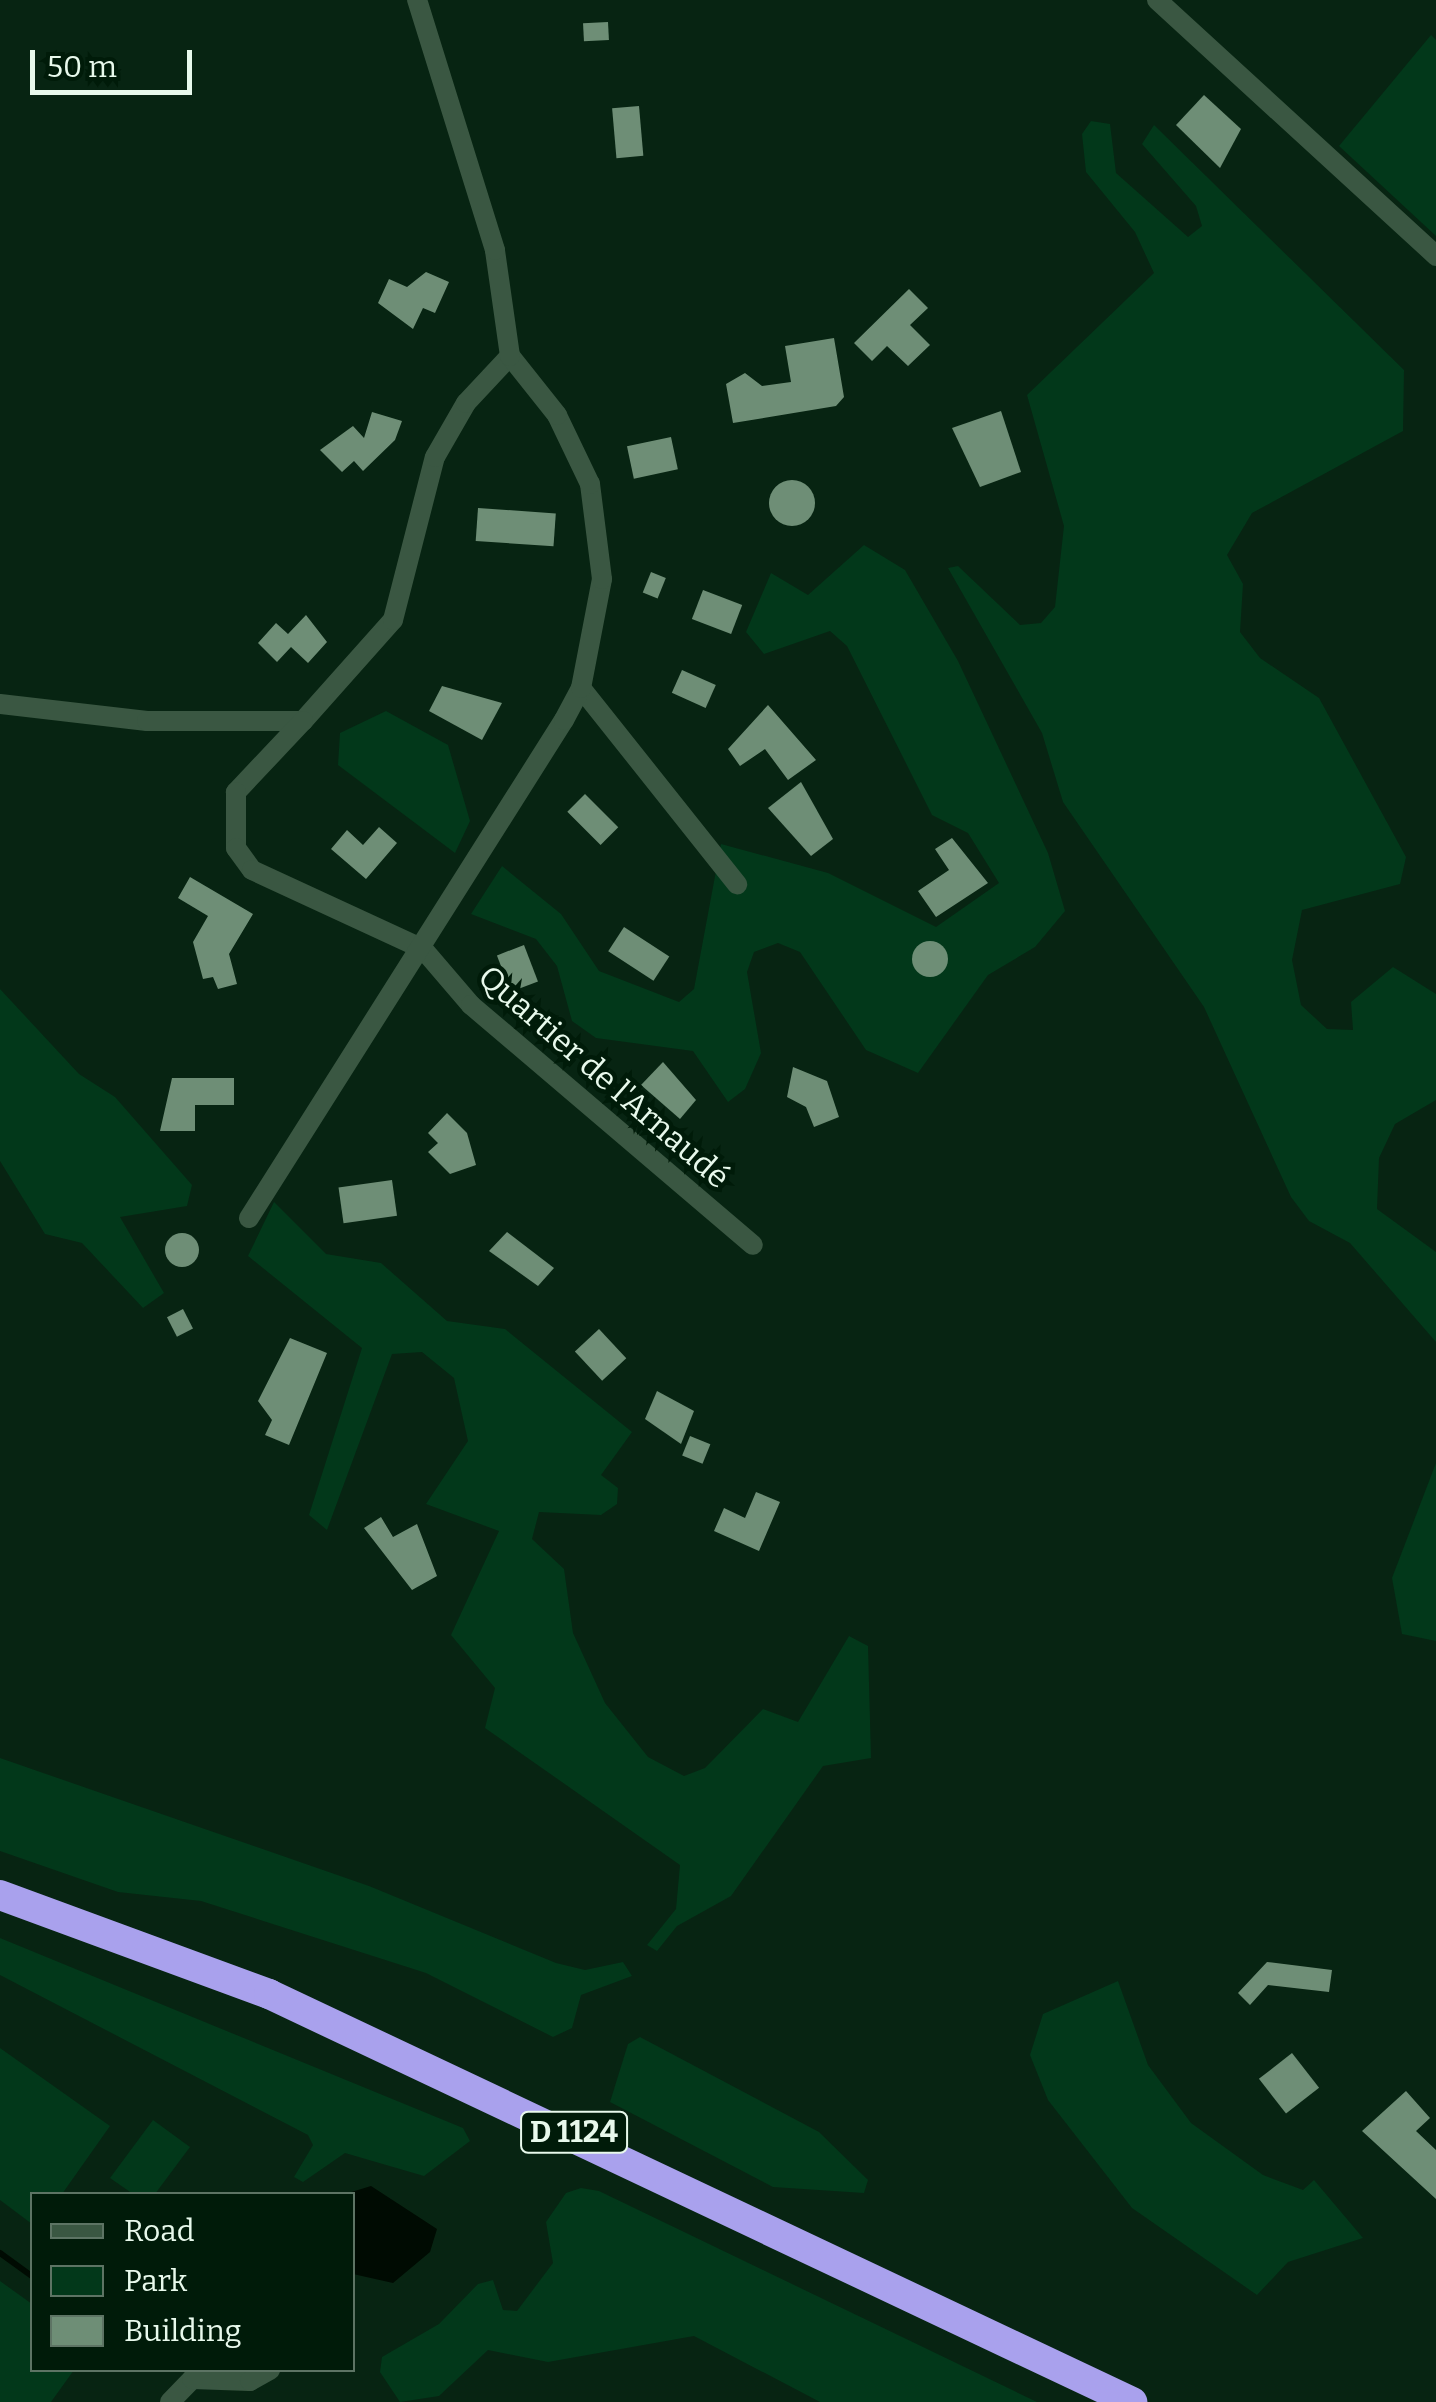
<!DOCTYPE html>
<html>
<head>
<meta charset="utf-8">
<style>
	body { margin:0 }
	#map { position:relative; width:1436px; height:2402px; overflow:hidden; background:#072412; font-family:Bitter,serif }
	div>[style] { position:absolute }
	.green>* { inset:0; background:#02381a }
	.water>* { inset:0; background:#000b02 }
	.stream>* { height:6px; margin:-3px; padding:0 3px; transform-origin:3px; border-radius:3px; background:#000b02 }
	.building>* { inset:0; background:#6e8e76; transform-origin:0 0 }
	.round { border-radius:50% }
	.street>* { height:20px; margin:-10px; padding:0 10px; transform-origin:10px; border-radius:10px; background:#3a5742 }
	.highway>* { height:30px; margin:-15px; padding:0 15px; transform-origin:15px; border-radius:15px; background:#a9a1ed }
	span { translate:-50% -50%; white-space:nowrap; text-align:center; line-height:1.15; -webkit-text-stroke:9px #001b09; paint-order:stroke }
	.shield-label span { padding:2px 8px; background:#001b09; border:2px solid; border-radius:8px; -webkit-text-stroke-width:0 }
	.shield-label { font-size:30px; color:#e8f9ec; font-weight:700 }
	.street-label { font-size:32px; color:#e8f9ec }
	.legend { position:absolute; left:30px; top:2192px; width:325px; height:180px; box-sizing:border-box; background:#001b09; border:2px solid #5d7464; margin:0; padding:12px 18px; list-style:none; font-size:30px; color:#e8f9ec }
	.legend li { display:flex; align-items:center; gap:20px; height:50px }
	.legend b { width:50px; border:2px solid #5d7464 }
	.scale { position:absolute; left:30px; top:50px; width:162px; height:45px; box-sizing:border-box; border:5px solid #e8f9ec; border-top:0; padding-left:12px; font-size:30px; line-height:35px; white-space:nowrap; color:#e8f9ec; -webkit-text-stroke:8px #001b09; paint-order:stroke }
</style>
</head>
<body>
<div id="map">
	<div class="green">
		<i style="clip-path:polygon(1431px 35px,1436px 40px,1436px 236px,1339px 146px)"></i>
		<i style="clip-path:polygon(1091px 121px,1110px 124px,1116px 173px,1188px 237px,1202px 226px,1196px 206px,1142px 144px,1154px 125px,1404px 370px,1403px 431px,1252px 513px,1227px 555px,1243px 584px,1240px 632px,1260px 658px,1319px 698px,1406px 857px,1400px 884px,1302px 910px,1292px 960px,1301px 1005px,1327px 1029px,1353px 1030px,1351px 1002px,1393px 967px,1436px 994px,1436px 1100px,1395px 1124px,1379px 1158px,1377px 1209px,1436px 1252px,1436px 1342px,1350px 1243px,1309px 1221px,1291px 1197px,1204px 1007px,1063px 802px,1042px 733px,948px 568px,958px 566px,1020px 625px,1041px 623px,1055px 607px,1064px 526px,1027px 395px,1154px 273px,1135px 232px,1086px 172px,1082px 134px)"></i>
		<i style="clip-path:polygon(864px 545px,905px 570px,958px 661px,1048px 853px,1065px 911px,1035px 947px,988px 975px,918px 1073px,866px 1050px,800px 952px,778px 943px,754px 952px,747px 972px,761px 1053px,745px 1089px,728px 1102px,693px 1051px,596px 1038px,572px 1021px,557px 966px,536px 939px,471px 914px,502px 866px,561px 914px,599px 971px,679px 1002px,694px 989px,721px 844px,828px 873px,936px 927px,999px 883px,968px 833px,932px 815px,847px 646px,830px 631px,764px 654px,746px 632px,771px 573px,808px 595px)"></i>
		<i style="clip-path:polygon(386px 711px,448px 745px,470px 821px,455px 853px,338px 765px,340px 733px)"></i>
		<i style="clip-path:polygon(0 989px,79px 1074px,115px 1097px,192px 1185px,187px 1206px,120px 1217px,164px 1293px,143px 1308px,82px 1243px,45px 1234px,0 1161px)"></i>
		<i style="clip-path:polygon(274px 1202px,326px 1254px,381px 1263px,447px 1321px,505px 1329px,632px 1432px,601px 1475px,618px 1488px,617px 1504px,601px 1515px,539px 1512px,532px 1539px,564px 1569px,573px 1633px,605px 1703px,648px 1757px,684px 1776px,705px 1768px,763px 1709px,798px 1722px,849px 1636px,868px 1646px,871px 1758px,823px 1766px,731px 1896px,677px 1926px,657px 1951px,647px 1945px,676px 1909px,680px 1865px,485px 1728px,495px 1688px,451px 1635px,499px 1531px,426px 1504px,468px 1441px,454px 1378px,422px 1352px,392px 1354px,327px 1530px,309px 1515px,362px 1348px,248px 1256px)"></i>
		<i style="clip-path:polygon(1436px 1463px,1436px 1641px,1402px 1634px,1392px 1578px)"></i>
		<i style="clip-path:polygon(0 1758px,369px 1886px,556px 1963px,585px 1970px,623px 1962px,632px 1976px,581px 1995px,572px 2028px,553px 2037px,426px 1973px,201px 1901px,118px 1892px,0 1851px)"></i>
		<i style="clip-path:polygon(0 1938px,463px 2128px,470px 2141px,424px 2176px,345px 2153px,303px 2182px,294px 2177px,313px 2145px,308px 2135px,0 1975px)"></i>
		<i style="clip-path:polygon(1118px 1981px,1148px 2065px,1191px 2123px,1263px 2175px,1303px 2190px,1314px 2180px,1363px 2238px,1288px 2262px,1257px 2295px,1132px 2208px,1048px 2100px,1030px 2055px,1043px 2014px)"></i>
		<i style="clip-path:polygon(640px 2037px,819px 2132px,868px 2180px,864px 2193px,773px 2187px,610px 2102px,628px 2044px)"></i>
		<i style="clip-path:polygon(0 2048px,110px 2126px,62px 2194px,32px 2194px,32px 2224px,0 2200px)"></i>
		<i style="clip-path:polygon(153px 2120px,190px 2147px,155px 2194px,133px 2194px,110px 2178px)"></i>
		<i style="clip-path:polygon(581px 2188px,599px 2191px,1037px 2402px,820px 2402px,694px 2336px,548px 2362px,488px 2350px,439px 2396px,400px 2402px,380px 2372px,382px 2357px,439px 2324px,478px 2284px,493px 2280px,503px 2310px,517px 2311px,553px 2263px,546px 2222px,566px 2193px)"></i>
		<i style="clip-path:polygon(0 2281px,32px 2304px,32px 2370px,74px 2370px,51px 2402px,0 2402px)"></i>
	</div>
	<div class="water">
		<i style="clip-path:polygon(371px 2186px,437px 2229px,430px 2252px,393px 2283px,353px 2274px,352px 2194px,345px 2194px)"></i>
	</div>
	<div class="stream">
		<i style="left:0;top:2253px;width:39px;rotate:36deg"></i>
	</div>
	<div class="building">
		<i style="left:608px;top:22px;width:18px;height:25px;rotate:87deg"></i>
		<i style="clip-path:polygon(1204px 95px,1241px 129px,1220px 168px,1176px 125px)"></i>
		<i style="left:639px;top:106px;width:50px;height:27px;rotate:85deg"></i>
		<i style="clip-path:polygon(426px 272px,449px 282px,435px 313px,423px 308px,413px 329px,378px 303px,389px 279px,407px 287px)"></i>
		<i style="clip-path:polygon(909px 289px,928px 308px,910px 325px,930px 345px,908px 366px,887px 346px,872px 361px,854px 343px)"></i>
		<i style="clip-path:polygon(834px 338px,844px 397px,836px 406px,733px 423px,726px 384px,745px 373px,762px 386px,791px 382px,785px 346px)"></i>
		<i style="clip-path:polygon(1001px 411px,1021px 472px,980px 487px,952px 428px)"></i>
		<i style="clip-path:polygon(372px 412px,402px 421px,395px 440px,363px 471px,354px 461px,342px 472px,320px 450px,353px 426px,364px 438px)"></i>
		<i style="left:671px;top:437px;width:33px;height:45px;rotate:78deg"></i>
		<i class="round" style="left:769px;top:480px;width:46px;height:46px"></i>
		<i style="left:478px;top:508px;width:78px;height:33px;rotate:4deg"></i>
		<i style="left:651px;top:572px;width:16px;height:22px;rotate:22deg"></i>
		<i style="left:703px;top:590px;width:42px;height:31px;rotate:21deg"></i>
		<i style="clip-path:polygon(306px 615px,327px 642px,308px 663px,291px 647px,277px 662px,258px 643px,276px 623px,288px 634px)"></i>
		<i style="left:682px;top:670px;width:37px;height:25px;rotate:24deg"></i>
		<i style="clip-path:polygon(442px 686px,502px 703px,482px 740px,429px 711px)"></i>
		<i style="clip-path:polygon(768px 705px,816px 760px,788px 780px,765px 749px,740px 766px,728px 749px)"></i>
		<i style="clip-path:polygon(801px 782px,833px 839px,811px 856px,768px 808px)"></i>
		<i style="left:585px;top:794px;width:47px;height:25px;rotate:45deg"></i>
		<i style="clip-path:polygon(379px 827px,397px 843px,366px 879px,331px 849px,347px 830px,363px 845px)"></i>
		<i style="clip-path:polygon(952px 838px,988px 883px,936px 917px,918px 891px,949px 870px,935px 849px)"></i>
		<i style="clip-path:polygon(190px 877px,253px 914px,229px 954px,237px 984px,218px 989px,213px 977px,203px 979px,193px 942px,208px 916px,178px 898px)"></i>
		<i style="left:624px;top:927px;width:54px;height:29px;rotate:33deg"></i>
		<i class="round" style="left:912px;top:941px;width:36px;height:36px"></i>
		<i style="left:524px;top:945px;width:39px;height:29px;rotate:69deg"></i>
		<i style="clip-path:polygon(663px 1062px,696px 1100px,680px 1119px,641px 1085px)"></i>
		<i style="clip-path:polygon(793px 1067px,827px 1081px,839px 1117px,814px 1127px,806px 1107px,787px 1097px)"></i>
		<i style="clip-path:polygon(172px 1078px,234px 1078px,234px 1105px,195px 1105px,195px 1131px,160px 1131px)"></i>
		<i style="clip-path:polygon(447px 1113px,467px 1133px,476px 1165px,450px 1174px,428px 1152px,438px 1143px,428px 1133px)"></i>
		<i style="left:392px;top:1180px;width:36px;height:54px;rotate:82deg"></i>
		<i style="clip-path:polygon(507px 1232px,554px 1268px,538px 1286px,489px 1251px)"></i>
		<i class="round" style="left:165px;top:1233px;width:34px;height:34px"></i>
		<i style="left:183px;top:1309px;width:22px;height:18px;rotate:63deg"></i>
		<i style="left:599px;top:1329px;width:40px;height:33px;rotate:47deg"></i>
		<i style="clip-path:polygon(290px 1338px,327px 1353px,289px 1445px,265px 1435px,272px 1420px,258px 1401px)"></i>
		<i style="clip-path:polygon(657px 1391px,694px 1411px,681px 1444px,645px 1419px)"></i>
		<i style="left:690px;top:1436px;width:22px;height:21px;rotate:22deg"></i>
		<i style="clip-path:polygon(756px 1492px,780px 1502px,759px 1551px,714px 1531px,724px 1508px,745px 1518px)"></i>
		<i style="clip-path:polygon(381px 1517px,393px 1537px,417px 1524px,437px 1576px,412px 1590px,364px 1528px)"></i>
		<i style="clip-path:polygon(1267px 1962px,1332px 1970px,1329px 1992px,1268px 1985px,1250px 2005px,1238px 1993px)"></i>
		<i style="left:1292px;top:2053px;width:44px;height:42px;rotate:52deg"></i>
		<i style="clip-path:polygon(1406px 2091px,1430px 2118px,1416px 2131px,1436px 2150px,1436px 2199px,1362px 2131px)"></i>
	</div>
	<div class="street">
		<i style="left:1157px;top:0;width:379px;rotate:42.5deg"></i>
		<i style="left:581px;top:688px;width:251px;rotate:51.5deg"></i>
		<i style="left:0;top:704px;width:148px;rotate:6.6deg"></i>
		<i style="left:147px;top:721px;width:156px"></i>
		<i style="left:303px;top:721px;width:135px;rotate:-48.3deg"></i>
		<i style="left:393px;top:620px;width:168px;rotate:-75.6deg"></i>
		<i style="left:435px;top:457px;width:62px;rotate:-60.1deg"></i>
		<i style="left:466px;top:403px;width:64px;rotate:-46.9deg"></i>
		<i style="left:303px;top:721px;width:98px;rotate:133.3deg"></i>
		<i style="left:236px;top:792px;width:56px;rotate:90deg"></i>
		<i style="left:236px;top:848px;width:27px;rotate:54deg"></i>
		<i style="left:252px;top:870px;width:188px;rotate:24.8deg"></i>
		<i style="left:423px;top:949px;width:74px;rotate:49.4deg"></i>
		<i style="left:471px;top:1005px;width:370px;rotate:40.4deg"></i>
		<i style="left:249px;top:1218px;width:589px;rotate:-57.69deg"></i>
		<i style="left:564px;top:720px;width:36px;rotate:-62deg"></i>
		<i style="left:581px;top:688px;width:111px;rotate:-79.1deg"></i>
		<i style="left:602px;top:579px;width:96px;rotate:-97.2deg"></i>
		<i style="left:590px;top:484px;width:76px;rotate:-115.6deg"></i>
		<i style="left:557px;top:415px;width:75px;rotate:-128.5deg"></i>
		<i style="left:510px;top:356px;width:107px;rotate:-98.1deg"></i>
		<i style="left:495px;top:250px;width:262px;rotate:-107.3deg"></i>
		<i style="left:170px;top:2402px;width:32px;rotate:-46deg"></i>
		<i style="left:192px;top:2379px;width:58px;rotate:2deg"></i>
		<i style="left:250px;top:2381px;width:23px;rotate:-29deg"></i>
	</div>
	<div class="highway">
		<i style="left:0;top:1895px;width:287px;rotate:20.2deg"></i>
		<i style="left:269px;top:1994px;width:955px;rotate:25.3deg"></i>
	</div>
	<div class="shield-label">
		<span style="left:574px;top:2132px">D 1124</span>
	</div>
	<div class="street-label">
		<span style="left:604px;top:1077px;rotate:41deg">Quartier de l'Arnaudé</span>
	</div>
	<ul class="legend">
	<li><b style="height:12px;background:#3a5742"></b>Road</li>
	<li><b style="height:28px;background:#02381a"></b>Park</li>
	<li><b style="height:28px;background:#6e8e76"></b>Building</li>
	</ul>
	<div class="scale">50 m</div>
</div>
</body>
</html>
